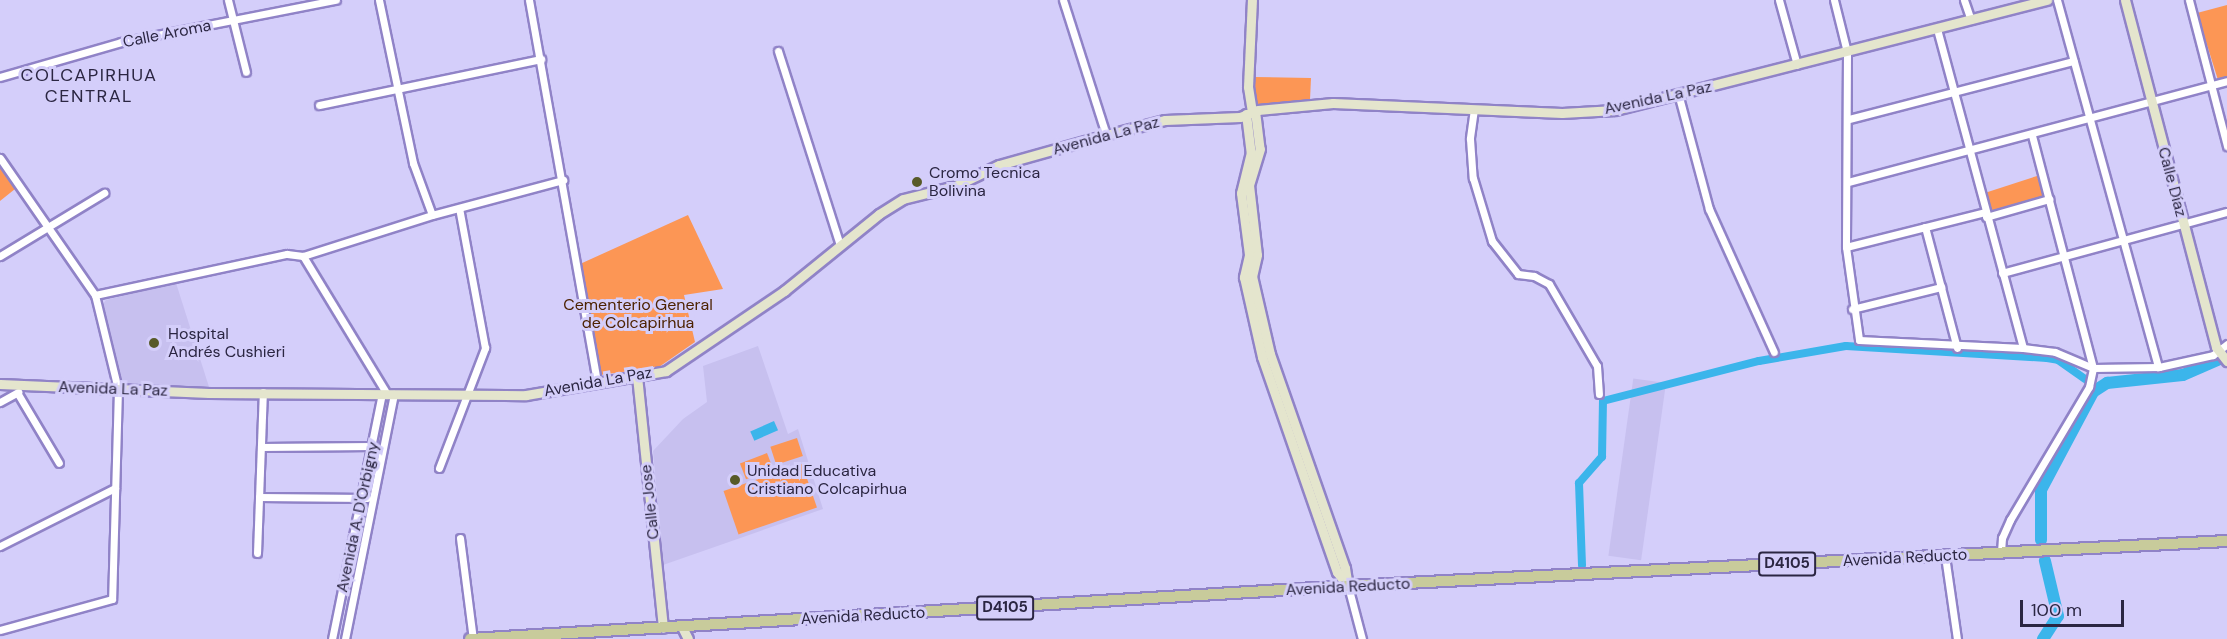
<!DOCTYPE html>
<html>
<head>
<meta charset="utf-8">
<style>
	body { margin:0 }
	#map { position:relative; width:2227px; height:639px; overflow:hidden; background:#d4cefa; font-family:"DM Sans",sans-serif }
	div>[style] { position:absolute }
	.built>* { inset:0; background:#c7c0ef; transform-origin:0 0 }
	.green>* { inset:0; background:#fc9655; transform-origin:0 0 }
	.water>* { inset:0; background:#3bb5eb; transform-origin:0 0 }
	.canal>* { height:8px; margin:-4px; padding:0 4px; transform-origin:4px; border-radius:4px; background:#3bb5eb }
	.river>* { height:12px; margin:-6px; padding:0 6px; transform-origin:6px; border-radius:6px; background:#3bb5eb }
	.roads { filter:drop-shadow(2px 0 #9083c7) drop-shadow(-2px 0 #9083c7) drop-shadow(0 2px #9083c7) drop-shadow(0 -2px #9083c7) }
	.street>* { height:7px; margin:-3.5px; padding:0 3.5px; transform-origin:3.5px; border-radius:3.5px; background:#fff }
	.secondary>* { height:9px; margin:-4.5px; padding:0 4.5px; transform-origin:4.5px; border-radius:4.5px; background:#e4e5cd }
	.primary>* { height:10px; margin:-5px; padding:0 5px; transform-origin:5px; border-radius:5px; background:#c8cb9b }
	.dots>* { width:16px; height:16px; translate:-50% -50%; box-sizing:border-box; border:3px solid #d4cefa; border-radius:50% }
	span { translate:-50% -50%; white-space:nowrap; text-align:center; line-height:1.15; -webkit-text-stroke:6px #d4cefa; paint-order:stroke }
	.shield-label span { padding:2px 4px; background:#d4cefa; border:2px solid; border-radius:4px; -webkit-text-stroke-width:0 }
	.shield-label { font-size:15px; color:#2b2642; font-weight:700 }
	.street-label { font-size:16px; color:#2b2642 }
	.poi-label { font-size:16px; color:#2b2642 }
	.left { translate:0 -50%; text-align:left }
	.park-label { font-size:16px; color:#4d2202 }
	.neighbourhood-label { font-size:18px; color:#2b2642; letter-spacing:1.5px }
	.scale { position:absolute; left:2020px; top:600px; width:104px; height:27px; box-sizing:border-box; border:3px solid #2b2642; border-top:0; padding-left:8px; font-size:18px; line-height:21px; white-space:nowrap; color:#2b2642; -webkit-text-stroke:4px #d4cefa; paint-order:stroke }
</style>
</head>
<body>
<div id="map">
	<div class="built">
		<i style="clip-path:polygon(176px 283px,209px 387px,121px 383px,103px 304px,106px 300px)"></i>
		<i style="clip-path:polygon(758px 346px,788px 434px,798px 429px,823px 509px,663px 565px,653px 451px,683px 419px,707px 402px,703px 366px)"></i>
		<i style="left:1666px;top:383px;width:179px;height:33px;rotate:98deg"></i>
	</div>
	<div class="green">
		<i style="clip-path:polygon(2227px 5px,2227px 77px,2218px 80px,2197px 13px)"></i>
		<i style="clip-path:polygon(1254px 77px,1311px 78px,1310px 100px,1255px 105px)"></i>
		<i style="clip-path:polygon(0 166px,15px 189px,0 201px)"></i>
		<i style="left:2037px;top:176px;width:23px;height:55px;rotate:72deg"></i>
		<i style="clip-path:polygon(688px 215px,723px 289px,684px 295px,695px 342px,659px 367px,600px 375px,580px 264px)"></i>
		<i style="left:797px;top:438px;width:19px;height:28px;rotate:72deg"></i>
		<i style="left:767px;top:453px;width:17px;height:29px;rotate:69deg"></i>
		<i style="left:802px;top:464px;width:46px;height:83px;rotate:71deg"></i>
	</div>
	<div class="water">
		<i style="left:774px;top:421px;width:10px;height:26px;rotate:66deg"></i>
	</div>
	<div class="canal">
		<i style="left:1582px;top:565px;width:82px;rotate:-92.1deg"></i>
		<i style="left:1579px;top:483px;width:35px;rotate:-49deg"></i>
		<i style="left:1602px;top:457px;width:56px;rotate:-89deg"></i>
		<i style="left:1603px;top:401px;width:161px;rotate:-14.4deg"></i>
		<i style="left:1759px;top:361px;width:88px;rotate:-9.8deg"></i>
		<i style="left:1846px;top:346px;width:201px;rotate:3.4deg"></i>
		<i style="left:2047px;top:358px;width:11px;rotate:10deg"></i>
		<i style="left:2058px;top:360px;width:33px;rotate:35deg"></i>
	</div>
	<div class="river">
		<i style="left:2041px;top:540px;width:50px;rotate:-90deg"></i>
		<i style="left:2041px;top:490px;width:111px;rotate:-62deg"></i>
		<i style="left:2093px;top:392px;width:17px;rotate:-33deg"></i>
		<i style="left:2107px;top:383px;width:76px;rotate:-6deg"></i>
		<i style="left:2183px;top:375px;width:40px;rotate:-23.4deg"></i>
		<i style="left:2043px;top:639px;width:27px;rotate:-57deg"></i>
		<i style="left:2058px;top:616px;width:57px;rotate:-103.3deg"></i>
	</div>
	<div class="roads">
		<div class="street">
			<i style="left:228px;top:0;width:74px;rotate:76deg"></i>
			<i style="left:379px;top:0;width:167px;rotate:78.2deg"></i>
			<i style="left:413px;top:163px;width:55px;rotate:69.9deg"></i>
			<i style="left:529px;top:0;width:387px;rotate:79.9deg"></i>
			<i style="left:1063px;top:0;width:142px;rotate:72.3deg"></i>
			<i style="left:1779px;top:0;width:67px;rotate:74.5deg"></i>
			<i style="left:1834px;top:0;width:54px;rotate:76deg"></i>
			<i style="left:1847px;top:52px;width:195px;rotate:90.3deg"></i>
			<i style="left:1846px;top:247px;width:94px;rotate:82deg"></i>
			<i style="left:1859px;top:340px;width:164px;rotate:2.8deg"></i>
			<i style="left:2023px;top:348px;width:32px;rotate:7deg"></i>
			<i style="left:2055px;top:352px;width:41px;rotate:22.8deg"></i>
			<i style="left:2093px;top:368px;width:66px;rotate:-0.9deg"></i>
			<i style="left:2159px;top:367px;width:55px;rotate:-12.5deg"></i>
			<i style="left:2213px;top:355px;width:18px;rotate:-38deg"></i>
			<i style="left:1964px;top:0;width:21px;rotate:71deg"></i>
			<i style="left:2057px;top:0;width:381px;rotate:74.6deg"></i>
			<i style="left:2189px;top:0;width:151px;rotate:75.4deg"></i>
			<i style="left:1937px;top:29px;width:330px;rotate:74.9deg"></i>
			<i style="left:778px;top:51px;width:204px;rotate:72.3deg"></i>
			<i style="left:0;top:77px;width:126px;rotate:-16.1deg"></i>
			<i style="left:121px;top:42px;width:219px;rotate:-11.1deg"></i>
			<i style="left:1679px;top:97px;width:116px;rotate:75deg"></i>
			<i style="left:1709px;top:209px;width:157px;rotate:65.6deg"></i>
			<i style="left:319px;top:105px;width:227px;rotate:-11.7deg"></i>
			<i style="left:1474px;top:109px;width:30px;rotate:98deg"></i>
			<i style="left:1470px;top:139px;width:39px;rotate:86deg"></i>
			<i style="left:1473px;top:178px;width:66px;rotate:73.2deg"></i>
			<i style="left:1492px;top:241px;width:42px;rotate:51.8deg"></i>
			<i style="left:1518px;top:274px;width:16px;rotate:7deg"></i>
			<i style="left:1534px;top:276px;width:17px;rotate:28deg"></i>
			<i style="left:1549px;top:284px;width:95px;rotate:59.7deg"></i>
			<i style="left:1597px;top:366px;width:28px;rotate:86deg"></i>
			<i style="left:1849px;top:119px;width:232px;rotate:-14.5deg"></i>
			<i style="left:0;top:158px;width:167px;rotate:55.3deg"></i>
			<i style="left:95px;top:295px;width:97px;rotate:76.3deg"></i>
			<i style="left:118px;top:389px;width:210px;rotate:91.6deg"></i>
			<i style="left:112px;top:599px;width:116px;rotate:164.5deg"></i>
			<i style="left:1848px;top:182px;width:392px;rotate:-14.9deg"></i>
			<i style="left:1986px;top:217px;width:66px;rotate:-15.9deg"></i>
			<i style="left:1925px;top:227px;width:125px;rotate:75.2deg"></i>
			<i style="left:1846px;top:247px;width:143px;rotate:-14.1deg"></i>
			<i style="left:0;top:256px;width:122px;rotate:-31.2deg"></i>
			<i style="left:303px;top:256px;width:162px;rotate:58.7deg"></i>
			<i style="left:2002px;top:273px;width:233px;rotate:-15.2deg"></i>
			<i style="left:95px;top:295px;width:196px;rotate:-12.1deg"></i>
			<i style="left:287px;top:254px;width:16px;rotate:7deg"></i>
			<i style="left:303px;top:256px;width:135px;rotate:-17.6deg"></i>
			<i style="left:432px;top:215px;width:136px;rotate:-15deg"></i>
			<i style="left:1852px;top:309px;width:92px;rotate:-13.9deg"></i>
			<i style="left:18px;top:394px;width:80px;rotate:59.3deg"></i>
			<i style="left:0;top:402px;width:21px;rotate:-29deg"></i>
			<i style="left:261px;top:447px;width:112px;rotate:-0.5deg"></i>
			<i style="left:439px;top:468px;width:129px;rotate:-69deg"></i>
			<i style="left:485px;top:348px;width:142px;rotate:-100.5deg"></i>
			<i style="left:259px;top:497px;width:108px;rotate:0.5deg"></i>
			<i style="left:460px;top:538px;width:102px;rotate:82.7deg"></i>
			<i style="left:0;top:546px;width:129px;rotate:-26.8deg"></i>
			<i style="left:2001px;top:552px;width:14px;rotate:-86deg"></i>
			<i style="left:2002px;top:538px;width:20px;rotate:-66deg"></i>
			<i style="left:2010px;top:520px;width:155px;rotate:-59.3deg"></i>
			<i style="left:2089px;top:387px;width:19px;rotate:-78deg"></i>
			<i style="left:2093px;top:368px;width:240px;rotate:-104.7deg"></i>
			<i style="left:257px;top:553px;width:161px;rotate:-87.9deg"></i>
			<i style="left:1945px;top:556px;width:84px;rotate:81.8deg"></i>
			<i style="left:1348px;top:586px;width:55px;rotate:75.2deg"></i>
			<i style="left:332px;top:639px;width:250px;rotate:-78.5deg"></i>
			<i style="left:345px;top:639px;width:250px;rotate:-78.7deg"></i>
		</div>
		<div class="secondary">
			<i style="left:2125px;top:0;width:359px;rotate:75.3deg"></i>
			<i style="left:2216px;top:347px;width:18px;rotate:52deg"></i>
			<i style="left:1255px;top:111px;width:38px;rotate:83deg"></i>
			<i style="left:1260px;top:149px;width:38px;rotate:107deg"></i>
			<i style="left:1249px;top:185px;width:70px;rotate:83.5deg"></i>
			<i style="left:1257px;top:255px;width:22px;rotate:103deg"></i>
			<i style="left:1252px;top:276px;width:80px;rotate:77deg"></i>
			<i style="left:1270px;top:354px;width:227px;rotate:70.7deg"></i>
			<i style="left:1345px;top:568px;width:18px;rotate:81deg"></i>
			<i style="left:1252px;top:112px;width:25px;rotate:-99deg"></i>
			<i style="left:1248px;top:87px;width:87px;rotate:-87.4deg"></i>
			<i style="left:1246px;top:114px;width:38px;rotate:83deg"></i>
			<i style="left:1251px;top:152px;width:42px;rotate:103.7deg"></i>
			<i style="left:1241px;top:193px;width:63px;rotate:82.6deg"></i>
			<i style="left:1249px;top:255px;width:23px;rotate:103deg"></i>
			<i style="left:1244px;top:277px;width:82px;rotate:77.3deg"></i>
			<i style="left:1262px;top:357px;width:228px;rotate:70.8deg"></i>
			<i style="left:1337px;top:572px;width:16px;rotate:52deg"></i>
			<i style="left:637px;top:376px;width:253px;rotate:84.1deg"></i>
			<i style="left:0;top:384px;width:209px;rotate:2.5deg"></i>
			<i style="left:209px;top:393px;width:317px;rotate:0.4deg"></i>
			<i style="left:526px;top:395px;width:142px;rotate:-9.7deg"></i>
			<i style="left:666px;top:371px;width:143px;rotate:-34.1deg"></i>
			<i style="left:784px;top:291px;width:122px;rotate:-39deg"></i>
			<i style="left:879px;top:214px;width:28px;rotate:-32deg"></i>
			<i style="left:903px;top:199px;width:54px;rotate:-14deg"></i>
			<i style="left:955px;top:186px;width:49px;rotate:-25.5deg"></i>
			<i style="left:999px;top:165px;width:111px;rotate:-15.7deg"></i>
			<i style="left:1106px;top:135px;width:61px;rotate:-14.3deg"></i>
			<i style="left:1165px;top:120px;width:75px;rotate:-2.3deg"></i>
			<i style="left:1240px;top:117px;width:19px;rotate:-21deg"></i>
			<i style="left:1258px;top:110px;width:75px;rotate:-5.3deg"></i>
			<i style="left:1333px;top:103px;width:229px;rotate:2.5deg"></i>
			<i style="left:1562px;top:113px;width:53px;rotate:-3.2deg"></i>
			<i style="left:1615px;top:110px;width:446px;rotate:-14.3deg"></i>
			<i style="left:682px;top:627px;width:13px;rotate:63deg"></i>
		</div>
		<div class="primary">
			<i style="left:470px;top:639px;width:880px;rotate:-3.45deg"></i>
			<i style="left:1348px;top:586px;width:880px;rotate:-2.93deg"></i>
		</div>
	</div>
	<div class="dots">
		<i style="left:917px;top:182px;background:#585a28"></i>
		<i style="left:154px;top:343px;background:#585a28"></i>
		<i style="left:735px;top:480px;background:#585a28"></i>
	</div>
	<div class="shield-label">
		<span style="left:1787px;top:564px">D4105</span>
		<span style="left:1005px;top:608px">D4105</span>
	</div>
	<div class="street-label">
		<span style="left:167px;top:34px;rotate:-11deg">Calle Aroma</span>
		<span style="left:1658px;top:98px;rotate:-12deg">Avenida La Paz</span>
		<span style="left:1106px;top:136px;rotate:-15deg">Avenida La Paz</span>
		<span style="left:2172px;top:182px;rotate:75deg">Calle Díaz</span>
		<span style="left:598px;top:382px;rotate:-10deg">Avenida La Paz</span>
		<span style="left:113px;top:389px;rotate:2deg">Avenida La Paz</span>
		<span style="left:650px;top:502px;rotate:-96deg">Calle Jose</span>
		<span style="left:358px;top:517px;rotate:-78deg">Avenida A. D'Orbigny</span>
		<span style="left:1905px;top:558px;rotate:-3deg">Avenida Reducto</span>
		<span style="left:1348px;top:587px;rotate:-3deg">Avenida Reducto</span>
		<span style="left:863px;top:616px;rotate:-3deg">Avenida Reducto</span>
	</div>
	<div class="poi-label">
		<span class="left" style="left:929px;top:182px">Cromo Tecnica<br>Bolivina</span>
		<span class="left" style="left:168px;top:343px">Hospital<br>Andrés Cushieri</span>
		<span class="left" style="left:747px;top:480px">Unidad Educativa<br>Cristiano Colcapirhua</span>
	</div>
	<div class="park-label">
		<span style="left:638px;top:314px">Cementerio General<br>de Colcapirhua</span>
	</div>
	<div class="neighbourhood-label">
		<span style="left:89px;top:86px">COLCAPIRHUA<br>CENTRAL</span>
	</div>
	<div class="scale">100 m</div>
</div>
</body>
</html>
